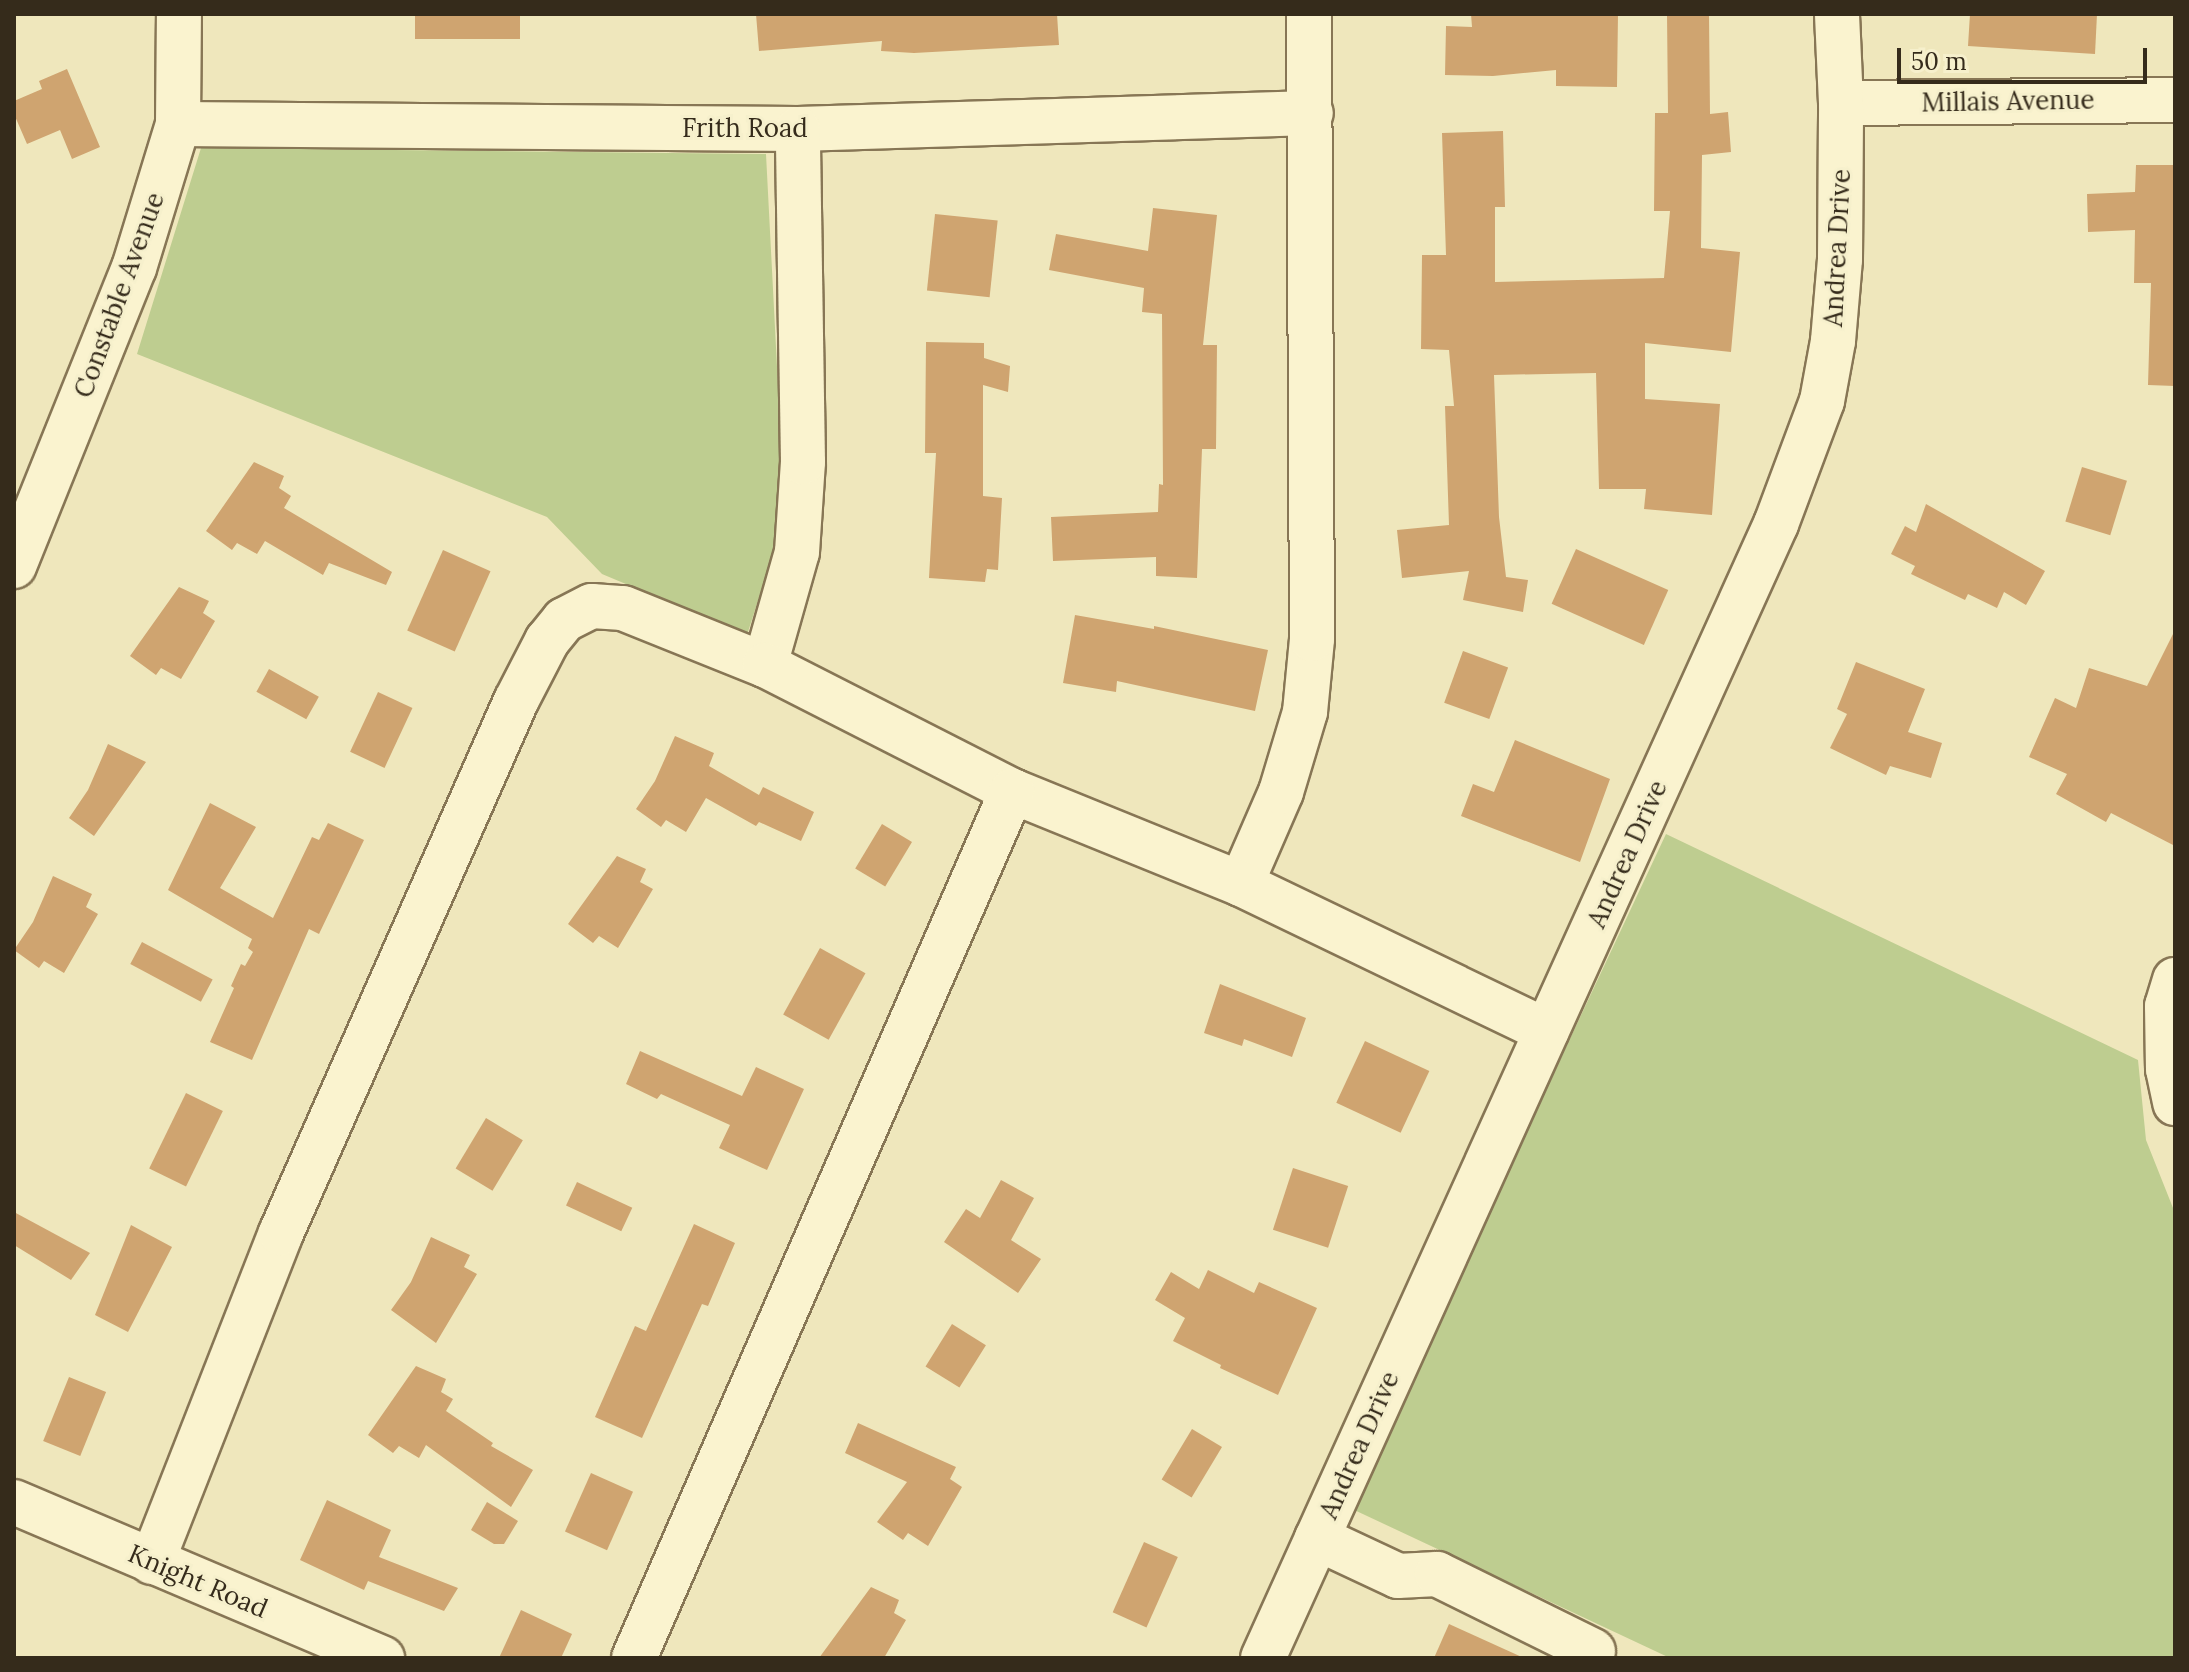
<!DOCTYPE html>
<html>
<head>
<meta charset="utf-8">
<style>
	body { margin:0 }
	#map { position:relative; width:2189px; height:1672px; overflow:hidden; background:#efe7bc; font-family:Lora,serif }
	div>[style] { position:absolute }
	.green>* { inset:0; background:#becd90 }
	.building>* { inset:0; background:#cfa470; transform-origin:0 0 }
	.roads { filter:drop-shadow(2px 0 #877655) drop-shadow(-2px 0 #877655) drop-shadow(0 2px #877655) drop-shadow(0 -2px #877655) }
	.minor>* { height:44px; margin:-22px; padding:0 22px; transform-origin:22px; border-radius:22px; background:#faf3cf }
	span { translate:-50% -50%; white-space:nowrap; text-align:center; line-height:1.15; -webkit-text-stroke:6px #f6f0cc; paint-order:stroke }
	.street-label { font-size:26px; color:#352b1b }
	.frame { position:absolute; inset:0; border:16px solid #352b1b; pointer-events:none }
	.scale { position:absolute; left:1897px; top:48px; width:250px; height:36px; box-sizing:border-box; border:4px solid #352b1b; border-top:0; padding-left:10px; font-size:24px; line-height:28px; white-space:nowrap; color:#352b1b; -webkit-text-stroke:6px #f6f0cc; paint-order:stroke }
</style>
</head>
<body>
<div id="map">
	<div class="green">
		<i style="clip-path:polygon(201px 148px,766px 154px,781px 444px,776px 544px,747px 635px,602px 574px,547px 517px,137px 354px)"></i>
		<i style="clip-path:polygon(1666px 834px,2138px 1060px,2146px 1140px,2175px 1213px,2175px 1658px,1670px 1658px,1350px 1508px)"></i>
	</div>
	<div class="building">
		<i style="left:415px;top:14px;width:105px;height:25px"></i>
		<i style="clip-path:polygon(756px 14px,1057px 14px,1059px 45px,914px 53px,881px 51px,882px 41px,759px 51px)"></i>
		<i style="clip-path:polygon(1471px 14px,1618px 14px,1617px 87px,1556px 86px,1556px 70px,1493px 76px,1445px 75px,1446px 26px,1472px 27px)"></i>
		<i style="clip-path:polygon(1667px 14px,1709px 14px,1710px 114px,1728px 112px,1731px 152px,1702px 155px,1701px 248px,1740px 252px,1731px 352px,1645px 343px,1645px 399px,1720px 404px,1712px 515px,1644px 509px,1646px 489px,1599px 489px,1596px 373px,1494px 375px,1499px 517px,1506px 577px,1528px 580px,1523px 612px,1463px 600px,1469px 571px,1402px 578px,1397px 530px,1449px 525px,1445px 406px,1454px 406px,1449px 350px,1421px 349px,1422px 255px,1446px 255px,1442px 133px,1503px 131px,1505px 207px,1495px 207px,1495px 282px,1664px 278px,1670px 211px,1654px 211px,1655px 113px,1668px 113px)"></i>
		<i style="clip-path:polygon(1970px 14px,2097px 14px,2095px 54px,1968px 46px)"></i>
		<i style="clip-path:polygon(67px 69px,100px 147px,72px 159px,60px 130px,27px 144px,14px 114px,14px 101px,42px 89px,39px 81px)"></i>
		<i style="clip-path:polygon(2136px 165px,2175px 165px,2175px 386px,2148px 385px,2151px 283px,2134px 283px,2135px 230px,2088px 232px,2087px 194px,2135px 192px)"></i>
		<i style="clip-path:polygon(1153px 208px,1217px 215px,1203px 345px,1217px 345px,1216px 449px,1202px 449px,1197px 578px,1156px 576px,1156px 557px,1053px 561px,1051px 517px,1158px 512px,1159px 484px,1163px 485px,1162px 314px,1142px 312px,1144px 288px,1049px 270px,1056px 234px,1148px 251px)"></i>
		<i style="left:935px;top:214px;width:63px;height:77px;rotate:6deg"></i>
		<i style="clip-path:polygon(926px 342px,984px 343px,984px 358px,1010px 366px,1008px 392px,983px 385px,983px 496px,1002px 498px,998px 570px,987px 569px,985px 582px,929px 578px,936px 453px,925px 453px)"></i>
		<i style="clip-path:polygon(254px 462px,284px 476px,279px 488px,291px 496px,284px 508px,392px 572px,386px 585px,329px 563px,323px 575px,265px 541px,257px 554px,237px 543px,232px 550px,206px 531px)"></i>
		<i style="left:2082px;top:467px;width:47px;height:57px;rotate:17deg"></i>
		<i style="clip-path:polygon(1926px 504px,2045px 571px,2026px 605px,2004px 592px,1997px 608px,1968px 594px,1965px 600px,1911px 574px,1915px 566px,1891px 554px,1905px 526px,1916px 532px)"></i>
		<i style="left:1576px;top:549px;width:101px;height:60px;rotate:24deg"></i>
		<i style="left:443px;top:550px;width:52px;height:88px;rotate:24deg"></i>
		<i style="clip-path:polygon(179px 587px,209px 601px,203px 613px,215px 621px,181px 679px,161px 668px,156px 675px,130px 656px)"></i>
		<i style="clip-path:polygon(1075px 615px,1154px 629px,1154px 626px,1268px 650px,1255px 711px,1117px 681px,1116px 692px,1063px 683px)"></i>
		<i style="clip-path:polygon(2175px 630px,2175px 846px,2111px 813px,2106px 822px,2056px 794px,2067px 774px,2029px 757px,2055px 698px,2076px 708px,2089px 668px,2147px 686px)"></i>
		<i style="left:1463px;top:651px;width:48px;height:55px;rotate:20deg"></i>
		<i style="clip-path:polygon(1856px 662px,1925px 689px,1908px 732px,1942px 743px,1931px 778px,1890px 766px,1886px 775px,1830px 748px,1847px 714px,1837px 709px)"></i>
		<i style="left:269px;top:669px;width:57px;height:26px;rotate:29deg"></i>
		<i style="left:378px;top:692px;width:38px;height:66px;rotate:25deg"></i>
		<i style="clip-path:polygon(675px 736px,714px 753px,709px 766px,759px 795px,763px 787px,814px 812px,801px 841px,759px 822px,756px 826px,706px 798px,686px 832px,666px 820px,661px 827px,636px 809px,655px 781px)"></i>
		<i style="clip-path:polygon(1515px 740px,1610px 779px,1580px 862px,1461px 816px,1473px 784px,1494px 792px)"></i>
		<i style="clip-path:polygon(108px 744px,146px 762px,94px 836px,69px 818px,88px 790px)"></i>
		<i style="clip-path:polygon(210px 803px,256px 827px,220px 888px,273px 918px,312px 837px,319px 840px,328px 823px,364px 840px,319px 934px,309px 929px,252px 1060px,210px 1042px,234px 988px,231px 986px,241px 964px,245px 966px,253px 952px,248px 948px,252px 939px,168px 890px)"></i>
		<i style="left:882px;top:824px;width:35px;height:52px;rotate:31deg"></i>
		<i style="clip-path:polygon(617px 856px,646px 869px,640px 882px,653px 889px,618px 948px,599px 936px,593px 943px,568px 924px)"></i>
		<i style="clip-path:polygon(53px 876px,92px 894px,86px 907px,98px 914px,64px 973px,44px 961px,39px 968px,14px 950px,33px 922px)"></i>
		<i style="left:142px;top:942px;width:80px;height:25px;rotate:28deg"></i>
		<i style="left:820px;top:948px;width:52px;height:76px;rotate:29deg"></i>
		<i style="clip-path:polygon(1220px 984px,1306px 1018px,1292px 1057px,1244px 1039px,1242px 1046px,1204px 1033px)"></i>
		<i style="left:1365px;top:1041px;width:71px;height:68px;rotate:25deg"></i>
		<i style="clip-path:polygon(640px 1051px,742px 1096px,756px 1067px,804px 1089px,767px 1170px,719px 1148px,730px 1125px,661px 1094px,657px 1099px,626px 1084px)"></i>
		<i style="left:186px;top:1093px;width:41px;height:84px;rotate:26deg"></i>
		<i style="left:486px;top:1118px;width:43px;height:59px;rotate:31deg"></i>
		<i style="left:1293px;top:1168px;width:58px;height:65px;rotate:18deg"></i>
		<i style="clip-path:polygon(1001px 1180px,1034px 1198px,1011px 1240px,1041px 1259px,1018px 1293px,944px 1242px,966px 1209px,980px 1218px)"></i>
		<i style="left:577px;top:1182px;width:61px;height:26px;rotate:25deg"></i>
		<i style="clip-path:polygon(14px 1212px,90px 1253px,71px 1280px,14px 1245px)"></i>
		<i style="clip-path:polygon(694px 1224px,735px 1243px,708px 1306px,702px 1304px,642px 1438px,595px 1417px,635px 1326px,646px 1331px)"></i>
		<i style="clip-path:polygon(131px 1225px,172px 1247px,128px 1332px,95px 1315px)"></i>
		<i style="clip-path:polygon(431px 1237px,470px 1255px,464px 1267px,477px 1274px,436px 1343px,391px 1310px,411px 1282px)"></i>
		<i style="clip-path:polygon(1208px 1270px,1254px 1293px,1259px 1282px,1317px 1308px,1278px 1395px,1220px 1368px,1221px 1365px,1173px 1341px,1185px 1318px,1155px 1300px,1171px 1272px,1199px 1289px)"></i>
		<i style="left:952px;top:1324px;width:40px;height:50px;rotate:32deg"></i>
		<i style="clip-path:polygon(416px 1366px,446px 1379px,441px 1392px,453px 1399px,446px 1411px,493px 1443px,491px 1446px,533px 1470px,511px 1507px,426px 1445px,419px 1458px,399px 1446px,393px 1453px,368px 1435px)"></i>
		<i style="left:69px;top:1377px;width:40px;height:69px;rotate:22deg"></i>
		<i style="clip-path:polygon(858px 1423px,956px 1467px,950px 1479px,962px 1487px,928px 1546px,908px 1533px,903px 1540px,877px 1522px,907px 1482px,845px 1453px)"></i>
		<i style="left:1192px;top:1429px;width:35px;height:59px;rotate:31deg"></i>
		<i style="left:591px;top:1473px;width:46px;height:64px;rotate:24deg"></i>
		<i style="clip-path:polygon(327px 1500px,391px 1530px,379px 1557px,458px 1588px,444px 1611px,368px 1581px,364px 1590px,300px 1560px)"></i>
		<i style="clip-path:polygon(487px 1502px,518px 1521px,504px 1544px,494px 1544px,471px 1530px)"></i>
		<i style="left:1144px;top:1542px;width:37px;height:77px;rotate:24deg"></i>
		<i style="clip-path:polygon(871px 1587px,899px 1600px,894px 1613px,906px 1620px,884px 1658px,819px 1658px)"></i>
		<i style="clip-path:polygon(521px 1610px,572px 1634px,561px 1658px,499px 1658px)"></i>
		<i style="clip-path:polygon(1449px 1624px,1524px 1658px,1434px 1658px)"></i>
	</div>
	<div class="roads">
		<div class="minor">
			<i style="left:1841px;top:103px;width:334px;rotate:-0.5deg"></i>
			<i style="left:178px;top:124px;width:620px;rotate:0.46deg"></i>
			<i style="left:798px;top:129px;width:513px;rotate:-1.79deg"></i>
			<i style="left:14px;top:566px;width:321px;rotate:-68.1deg"></i>
			<i style="left:134px;top:268px;width:151px;rotate:-73deg"></i>
			<i style="left:178px;top:124px;width:110px;rotate:-89.5deg"></i>
			<i style="left:765px;top:665px;width:117px;rotate:-74.2deg"></i>
			<i style="left:797px;top:552px;width:90px;rotate:-86.2deg"></i>
			<i style="left:803px;top:462px;width:333px;rotate:-90.9deg"></i>
			<i style="left:1241px;top:884px;width:100px;rotate:-66.5deg"></i>
			<i style="left:1281px;top:792px;width:84px;rotate:-73.3deg"></i>
			<i style="left:1305px;top:712px;width:73px;rotate:-84.5deg"></i>
			<i style="left:1312px;top:639px;width:625px;rotate:-90.28deg"></i>
			<i style="left:2175px;top:980px;width:27px;rotate:107deg"></i>
			<i style="left:2167px;top:1006px;width:63px;rotate:89.1deg"></i>
			<i style="left:2168px;top:1069px;width:35px;rotate:78deg"></i>
			<i style="left:14px;top:1502px;width:400px;rotate:23deg"></i>
			<i style="left:1317px;top:1538px;width:89px;rotate:25.1deg"></i>
			<i style="left:1398px;top:1576px;width:39px;rotate:-3deg"></i>
			<i style="left:1437px;top:1574px;width:174px;rotate:26.3deg"></i>
			<i style="left:152px;top:1562px;width:353px;rotate:-68.6deg"></i>
			<i style="left:281px;top:1233px;width:582px;rotate:-66.17deg"></i>
			<i style="left:516px;top:701px;width:68px;rotate:-62.7deg"></i>
			<i style="left:547px;top:641px;width:27px;rotate:-51deg"></i>
			<i style="left:564px;top:620px;width:31px;rotate:-27deg"></i>
			<i style="left:592px;top:606px;width:31px;rotate:4deg"></i>
			<i style="left:623px;top:608px;width:153px;rotate:21.9deg"></i>
			<i style="left:765px;top:665px;width:277px;rotate:27deg"></i>
			<i style="left:1012px;top:791px;width:247px;rotate:22.1deg"></i>
			<i style="left:1241px;top:884px;width:339px;rotate:25.7deg"></i>
			<i style="left:634px;top:1658px;width:946px;rotate:-66.44deg"></i>
			<i style="left:1263px;top:1658px;width:1245px;rotate:-65.66deg"></i>
			<i style="left:1776px;top:524px;width:131px;rotate:-69.5deg"></i>
			<i style="left:1822px;top:401px;width:61px;rotate:-79.6deg"></i>
			<i style="left:1833px;top:341px;width:82px;rotate:-85.1deg"></i>
			<i style="left:1840px;top:259px;width:156px;rotate:-89.6deg"></i>
			<i style="left:1841px;top:103px;width:89px;rotate:-92.6deg"></i>
		</div>
	</div>
	<div class="street-label">
		<span style="left:2008px;top:101px;rotate:-1deg">Millais Avenue</span>
		<span style="left:745px;top:128px">Frith Road</span>
		<span style="left:1837px;top:248px;rotate:-87deg">Andrea Drive</span>
		<span style="left:119px;top:295px;rotate:-70deg">Constable Avenue</span>
		<span style="left:1627px;top:854px;rotate:-66deg">Andrea Drive</span>
		<span style="left:1359px;top:1445px;rotate:-66deg">Andrea Drive</span>
		<span style="left:198px;top:1581px;rotate:23deg">Knight Road</span>
	</div>
	<div class="frame"></div>
	<div class="scale">50 m</div>
</div>
</body>
</html>
